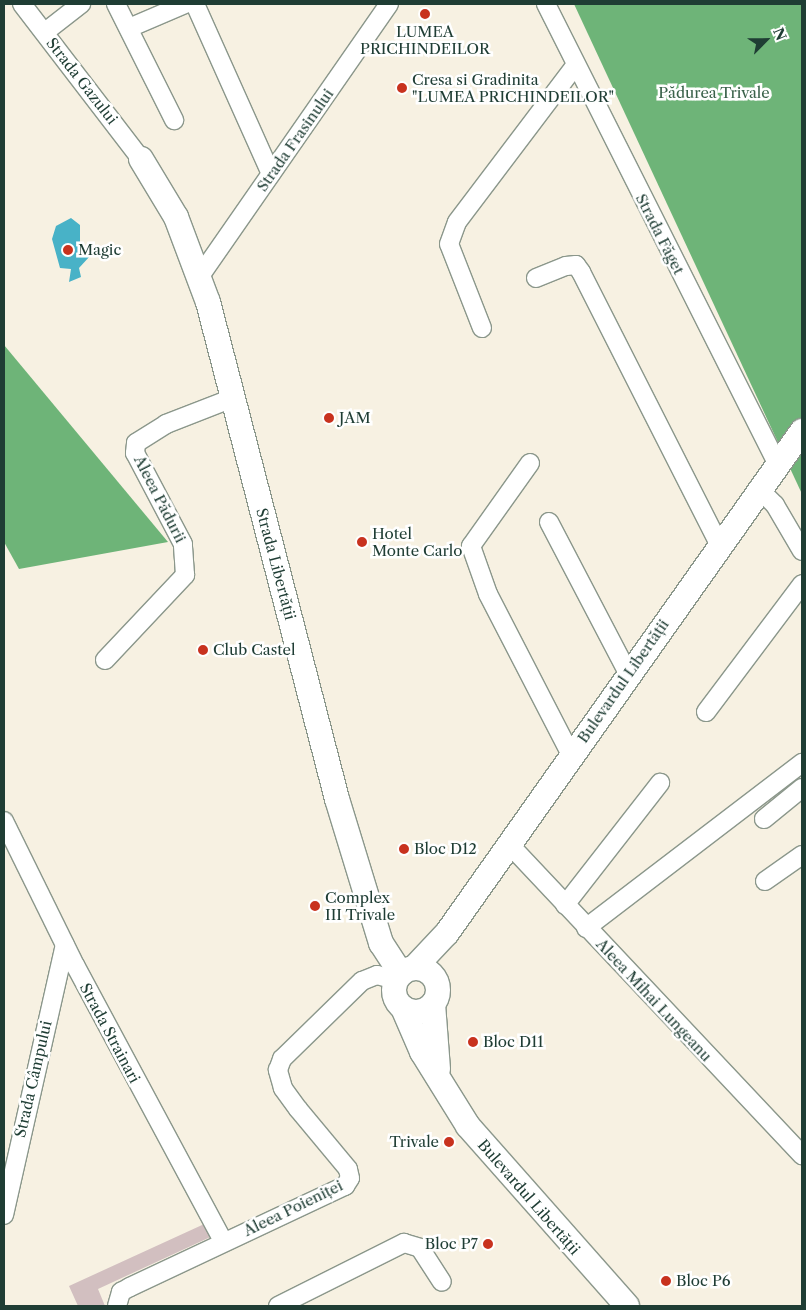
<!DOCTYPE html>
<html>
<head>
<meta charset="utf-8">
<style>
	body { margin:0 }
	#map { position:relative; width:806px; height:1310px; overflow:hidden; background:#f7f1e2; font-family:"Libre Caslon Text",serif }
	div>[style] { position:absolute }
	.industrial>* { inset:0; background:#d2bfc0 }
	.forest>* { inset:0; background:#6eb478 }
	.water>* { inset:0; background:#48b2c7 }
	.roads { filter:drop-shadow(1px 0 #8b978b) drop-shadow(-1px 0 #8b978b) drop-shadow(0 1px #8b978b) drop-shadow(0 -1px #8b978b) }
	.street>* { height:18px; margin:-9px; padding:0 9px; transform-origin:9px; border-radius:9px; background:#fff }
	.secondary>* { height:24px; margin:-12px; padding:0 12px; transform-origin:12px; border-radius:12px; background:#fff }
	.secondary>.ring { margin:-12px; padding:0; box-sizing:content-box; background:none; border:24px solid #fff; border-radius:50% }
	.dots>* { width:14px; height:14px; translate:-50% -50%; box-sizing:border-box; border:2px solid #fff; border-radius:50% }
	span { translate:-50% -50%; white-space:nowrap; text-align:center; line-height:1.15; -webkit-text-stroke:5px #fff; paint-order:stroke }
	.poi-label { font-size:15px; color:#1f3d34 }
	.left { translate:0 -50%; text-align:left }
	.right { translate:-100% -50%; text-align:right }
	.street-label { font-size:15px; color:#1f3d34 }
	.park-label { font-size:15px; color:#3a624a }
	.frame { position:absolute; inset:0; border:5px solid #1f3d34; pointer-events:none }
	.north { position:absolute; left:741px; top:15px; width:50px; height:50px; -webkit-text-stroke:4px #fff; paint-order:stroke; rotate:67deg; font-size:14px; font-weight:700; line-height:20px; text-align:center; color:#1f3d34 }
	.north::after { content:''; display:block; margin:auto; width:18px; height:22px; background:#1f3d34; clip-path:polygon(50% 0,100% 100%,50% 72%,0 100%) }
</style>
</head>
<body>
<div id="map">
	<div class="industrial">
		<i style="clip-path:polygon(213px 1220px,219px 1233px,98px 1289px,105px 1306px,78px 1306px,69px 1286px)"></i>
	</div>
	<div class="forest">
		<i style="clip-path:polygon(574px 4px,802px 4px,802px 494px)"></i>
		<i style="clip-path:polygon(4px 345px,168px 542px,19px 569px,4px 542px)"></i>
	</div>
	<div class="water">
		<i style="clip-path:polygon(71px 218px,80px 225px,80px 254px,90px 256px,79px 268px,81px 277px,69px 282px,71px 269px,60px 268px,52px 239px,56px 226px)"></i>
	</div>
	<div class="roads">
		<div class="street">
			<i style="left:22px;top:4px;width:195px;rotate:52.5deg"></i>
			<i style="left:116px;top:4px;width:130px;rotate:63.4deg"></i>
			<i style="left:195px;top:4px;width:186px;rotate:65.9deg"></i>
			<i style="left:546px;top:4px;width:514px;rotate:63.29deg"></i>
			<i style="left:129px;top:28px;width:61px;rotate:-23.2deg"></i>
			<i style="left:45px;top:32px;width:46px;rotate:-37.9deg"></i>
			<i style="left:200px;top:276px;width:331px;rotate:-55.2deg"></i>
			<i style="left:536px;top:278px;width:32px;rotate:-22deg"></i>
			<i style="left:566px;top:266px;width:10px;rotate:-6deg"></i>
			<i style="left:576px;top:265px;width:9px;rotate:54deg"></i>
			<i style="left:581px;top:272px;width:305px;rotate:63.1deg"></i>
			<i style="left:482px;top:328px;width:90px;rotate:-111.4deg"></i>
			<i style="left:449px;top:244px;width:23px;rotate:-70deg"></i>
			<i style="left:457px;top:222px;width:196px;rotate:-52.9deg"></i>
			<i style="left:530px;top:463px;width:102px;rotate:125.4deg"></i>
			<i style="left:471px;top:546px;width:51px;rotate:70.5deg"></i>
			<i style="left:488px;top:594px;width:181px;rotate:62.7deg"></i>
			<i style="left:758px;top:488px;width:24px;rotate:45deg"></i>
			<i style="left:775px;top:505px;width:53px;rotate:59.6deg"></i>
			<i style="left:549px;top:522px;width:173px;rotate:62.4deg"></i>
			<i style="left:105px;top:660px;width:117px;rotate:-46.7deg"></i>
			<i style="left:185px;top:575px;width:31px;rotate:-94deg"></i>
			<i style="left:183px;top:544px;width:103px;rotate:-117.8deg"></i>
			<i style="left:135px;top:453px;width:10px;rotate:-84deg"></i>
			<i style="left:136px;top:443px;width:36px;rotate:-32deg"></i>
			<i style="left:166px;top:424px;width:72px;rotate:-21.2deg"></i>
			<i style="left:706px;top:712px;width:160px;rotate:-53.1deg"></i>
			<i style="left:764px;top:819px;width:49px;rotate:-39.2deg"></i>
			<i style="left:4px;top:821px;width:161px;rotate:63.8deg"></i>
			<i style="left:75px;top:965px;width:313px;rotate:61.8deg"></i>
			<i style="left:508px;top:843px;width:429px;rotate:46.7deg"></i>
			<i style="left:765px;top:881px;width:45px;rotate:-35.1deg"></i>
			<i style="left:565px;top:905px;width:155px;rotate:-52.1deg"></i>
			<i style="left:586px;top:928px;width:272px;rotate:-37.4deg"></i>
			<i style="left:4px;top:1215px;width:277px;rotate:-77.3deg"></i>
			<i style="left:117px;top:1306px;width:15px;rotate:-74deg"></i>
			<i style="left:121px;top:1292px;width:10px;rotate:-29deg"></i>
			<i style="left:130px;top:1287px;width:238px;rotate:-25.2deg"></i>
			<i style="left:345px;top:1186px;width:9px;rotate:-58deg"></i>
			<i style="left:350px;top:1178px;width:9px;rotate:-103deg"></i>
			<i style="left:348px;top:1169px;width:78px;rotate:-129.8deg"></i>
			<i style="left:298px;top:1109px;width:26px;rotate:-126deg"></i>
			<i style="left:283px;top:1088px;width:19px;rotate:-106deg"></i>
			<i style="left:278px;top:1070px;width:12px;rotate:-70deg"></i>
			<i style="left:282px;top:1059px;width:112px;rotate:-44.3deg"></i>
			<i style="left:362px;top:981px;width:16px;rotate:-22deg"></i>
			<i style="left:377px;top:975px;width:20px;rotate:15deg"></i>
			<i style="left:278px;top:1306px;width:141px;rotate:-26.6deg"></i>
			<i style="left:404px;top:1243px;width:17px;rotate:17deg"></i>
			<i style="left:420px;top:1248px;width:40px;rotate:57.1deg"></i>
		</div>
		<div class="secondary">
			<i style="left:141px;top:159px;width:68px;rotate:58.9deg"></i>
			<i style="left:176px;top:217px;width:91px;rotate:69.4deg"></i>
			<i style="left:208px;top:302px;width:513px;rotate:75.45deg"></i>
			<i style="left:337px;top:799px;width:151px;rotate:73deg"></i>
			<i style="left:381px;top:943px;width:37px;rotate:57deg"></i>
			<i style="left:414px;top:968px;width:48px;rotate:-46.7deg"></i>
			<i style="left:447px;top:933px;width:615px;rotate:-54.73deg"></i>
			<i class="ring" style="left:394px;top:968px;width:20px;height:20px"></i>
			<i style="left:433px;top:1004px;width:65px;rotate:85.6deg"></i>
			<i style="left:403px;top:1008px;width:48px;rotate:66.6deg"></i>
			<i style="left:422px;top:1052px;width:87px;rotate:58.1deg"></i>
			<i style="left:468px;top:1126px;width:240px;rotate:48.5deg"></i>
		</div>
	</div>
	<div class="dots">
		<i style="left:425px;top:14px;background:#c8321e"></i>
		<i style="left:402px;top:88px;background:#c8321e"></i>
		<i style="left:68px;top:250px;background:#c8321e"></i>
		<i style="left:329px;top:418px;background:#c8321e"></i>
		<i style="left:362px;top:542px;background:#c8321e"></i>
		<i style="left:203px;top:650px;background:#c8321e"></i>
		<i style="left:404px;top:849px;background:#c8321e"></i>
		<i style="left:315px;top:906px;background:#c8321e"></i>
		<i style="left:473px;top:1042px;background:#c8321e"></i>
		<i style="left:449px;top:1142px;background:#c8321e"></i>
		<i style="left:488px;top:1244px;background:#c8321e"></i>
		<i style="left:666px;top:1281px;background:#c8321e"></i>
	</div>
	<div class="poi-label">
		<span style="left:425px;top:40px">LUMEA<br>PRICHINDEILOR</span>
		<span class="left" style="left:412px;top:88px">Cresa si Gradinita<br>"LUMEA PRICHINDEILOR"</span>
		<span class="left" style="left:78px;top:250px">Magic</span>
		<span class="left" style="left:339px;top:418px">JAM</span>
		<span class="left" style="left:372px;top:542px">Hotel<br>Monte Carlo</span>
		<span class="left" style="left:213px;top:650px">Club Castel</span>
		<span class="left" style="left:414px;top:849px">Bloc D12</span>
		<span class="left" style="left:325px;top:906px">Complex<br>III Trivale</span>
		<span class="left" style="left:483px;top:1042px">Bloc D11</span>
		<span class="right" style="left:439px;top:1142px">Trivale</span>
		<span class="right" style="left:478px;top:1244px">Bloc P7</span>
		<span class="left" style="left:676px;top:1281px">Bloc P6</span>
	</div>
	<div class="street-label">
		<span style="left:82px;top:81px;rotate:52deg">Strada Gazului</span>
		<span style="left:295px;top:140px;rotate:-55deg">Strada Frasinului</span>
		<span style="left:660px;top:234px;rotate:63deg">Strada Făget</span>
		<span style="left:160px;top:499px;rotate:63deg">Aleea Pădurii</span>
		<span style="left:276px;top:564px;rotate:75deg">Strada Libertății</span>
		<span style="left:623px;top:681px;rotate:-55deg">Bulevardul Libertății</span>
		<span style="left:654px;top:1000px;rotate:47deg">Aleea Mihai Lungeanu</span>
		<span style="left:110px;top:1033px;rotate:62deg">Strada Strainari</span>
		<span style="left:33px;top:1079px;rotate:-77deg">Strada Câmpului</span>
		<span style="left:529px;top:1197px;rotate:49deg">Bulevardul Libertății</span>
		<span style="left:293px;top:1208px;rotate:-26deg">Aleea Poieniței</span>
	</div>
	<div class="park-label">
		<span style="left:714px;top:93px">Pădurea Trivale</span>
	</div>
	<div class="frame"></div>
	<div class="north">N</div>
</div>
</body>
</html>
